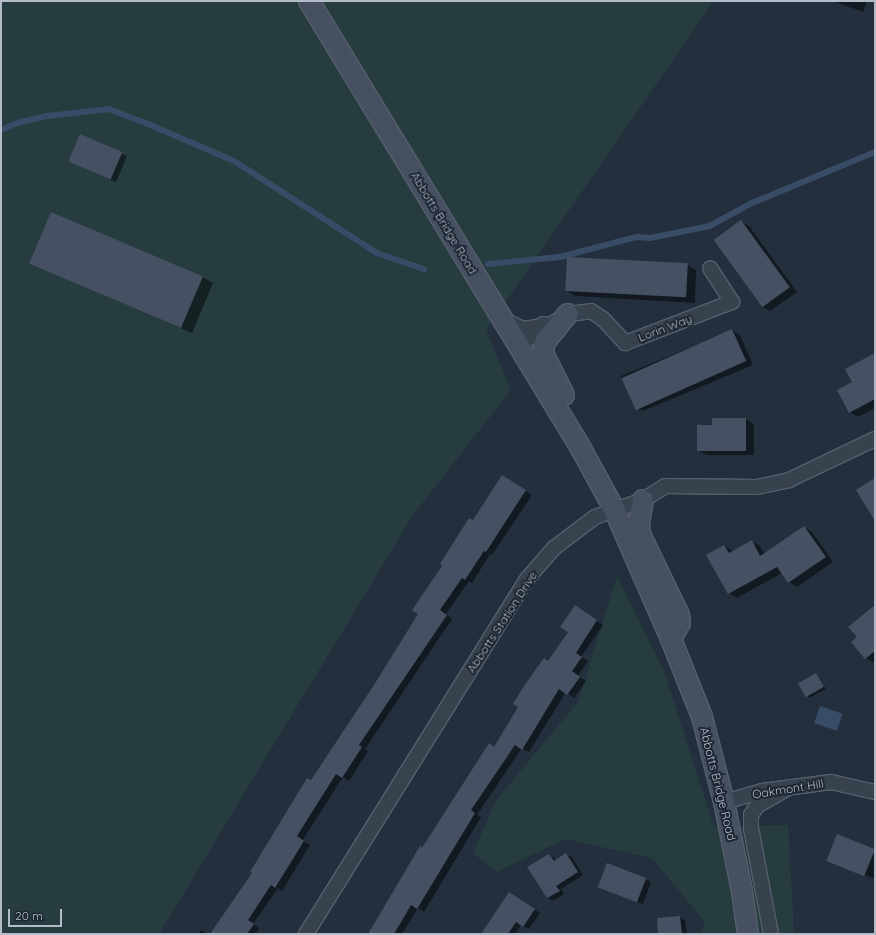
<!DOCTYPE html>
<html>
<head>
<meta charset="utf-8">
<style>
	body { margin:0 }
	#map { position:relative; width:876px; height:935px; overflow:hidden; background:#242f3e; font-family:Quicksand,sans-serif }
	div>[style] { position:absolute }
	.green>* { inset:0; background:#263c3f }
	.water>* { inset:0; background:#394c67; transform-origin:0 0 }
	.shadow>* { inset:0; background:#0007 }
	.stream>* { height:5.5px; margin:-2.75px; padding:0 2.75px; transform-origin:2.75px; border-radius:2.75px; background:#394c67 }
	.building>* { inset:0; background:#455162; transform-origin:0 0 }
	.roads { filter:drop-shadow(1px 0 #565f6c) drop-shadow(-1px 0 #565f6c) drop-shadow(0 1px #565f6c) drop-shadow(0 -1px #565f6c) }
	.street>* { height:14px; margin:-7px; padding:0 7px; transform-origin:7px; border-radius:7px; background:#38414e }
	.secondary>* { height:20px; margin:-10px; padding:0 10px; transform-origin:10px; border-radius:10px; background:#465061 }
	span { translate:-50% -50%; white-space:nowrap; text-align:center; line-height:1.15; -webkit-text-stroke:4px #1d2633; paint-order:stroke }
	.street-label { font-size:12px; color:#b4bcc9 }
	.frame { position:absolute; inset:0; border:2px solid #b4bcc9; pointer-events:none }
	.scale { position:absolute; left:8px; top:909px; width:54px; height:18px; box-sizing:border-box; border:2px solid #b4bcc9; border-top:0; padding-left:5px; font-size:12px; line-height:14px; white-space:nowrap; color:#b4bcc9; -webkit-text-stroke:3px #1d2633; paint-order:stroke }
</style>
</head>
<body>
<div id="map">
	<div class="green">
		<i style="clip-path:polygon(1px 1px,714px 1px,486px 330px,511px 390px,413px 515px,159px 934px,1px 934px)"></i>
		<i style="clip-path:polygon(617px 576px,664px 671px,714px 827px,788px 825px,794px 934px,701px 934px,705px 922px,652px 858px,565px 839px,497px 872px,473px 853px,496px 800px,578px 702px)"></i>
	</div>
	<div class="water">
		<i style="left:820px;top:706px;width:24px;height:18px;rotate:19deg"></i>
	</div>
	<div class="shadow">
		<i style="clip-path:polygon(833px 1px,867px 1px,863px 12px)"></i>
		<i style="clip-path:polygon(80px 135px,127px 156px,116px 182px,75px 164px)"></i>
		<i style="clip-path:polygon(741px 221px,749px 226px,797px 292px,770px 311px,762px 307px,714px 241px)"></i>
		<i style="clip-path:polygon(568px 258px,688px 265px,696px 270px,695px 303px,575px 296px,567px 291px)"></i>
		<i style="clip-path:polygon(30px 263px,202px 277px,213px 283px,192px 333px)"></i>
		<i style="clip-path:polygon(732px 330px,740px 335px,753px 365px,643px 411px,634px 407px,621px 376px)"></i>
		<i style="clip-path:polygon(875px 357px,875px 408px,858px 417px,850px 412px,854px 382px)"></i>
		<i style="clip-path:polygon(746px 419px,754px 424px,754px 455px,707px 455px,698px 451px,713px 426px)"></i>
		<i style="clip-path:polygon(508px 480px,532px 495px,492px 555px,490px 554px,472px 583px,469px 581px,446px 614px,452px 619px,365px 749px,368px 751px,349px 781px,343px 777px,302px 841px,310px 845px,282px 891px,278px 888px,253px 924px,259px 928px,256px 934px,242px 934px,253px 873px,375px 685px,419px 614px,443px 565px,474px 521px)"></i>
		<i style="clip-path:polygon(804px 527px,812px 532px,833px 562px,797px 587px,789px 582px,782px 573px,737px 598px,728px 593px,724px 546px,733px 551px,752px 541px,760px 546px,765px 554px)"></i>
		<i style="clip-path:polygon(875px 606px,875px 663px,874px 663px,866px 658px,852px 642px,858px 638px)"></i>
		<i style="clip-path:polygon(581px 610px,603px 625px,581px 657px,588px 661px,578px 676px,586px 681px,574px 698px,566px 692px,529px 752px,522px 748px,477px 815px,481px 817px,424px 912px,418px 908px,402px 934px,369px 934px,423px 849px,495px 748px)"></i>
		<i style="clip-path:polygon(816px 674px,826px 689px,809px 698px,799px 684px)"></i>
		<i style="clip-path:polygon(837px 835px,875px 850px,875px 879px,827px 861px)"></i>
		<i style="clip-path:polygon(566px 854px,572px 857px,583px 875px,561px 889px,564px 894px,553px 901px,548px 898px,529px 867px,549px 855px,556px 860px)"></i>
		<i style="clip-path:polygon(645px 879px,651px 882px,643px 904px,599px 887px)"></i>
		<i style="clip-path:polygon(515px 896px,540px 913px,529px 929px,521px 925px,515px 934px,482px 934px)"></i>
		<i style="clip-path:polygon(680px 917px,685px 920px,687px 934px,659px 934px)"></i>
		<i style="clip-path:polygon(201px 930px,206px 933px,208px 934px,198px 934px)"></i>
	</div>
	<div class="stream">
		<i style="left:1px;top:130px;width:22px;rotate:-22deg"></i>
		<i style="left:21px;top:122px;width:28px;rotate:-13deg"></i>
		<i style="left:48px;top:116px;width:61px;rotate:-6.5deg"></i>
		<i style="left:109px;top:109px;width:40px;rotate:21deg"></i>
		<i style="left:146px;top:123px;width:98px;rotate:23.4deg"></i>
		<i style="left:236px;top:162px;width:168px;rotate:32.8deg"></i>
		<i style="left:377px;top:253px;width:50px;rotate:18.8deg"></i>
		<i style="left:488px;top:264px;width:72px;rotate:-5.6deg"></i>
		<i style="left:560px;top:257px;width:80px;rotate:-14.6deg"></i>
		<i style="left:637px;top:237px;width:13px;rotate:4deg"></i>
		<i style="left:650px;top:238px;width:61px;rotate:-11.3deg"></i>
		<i style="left:710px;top:226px;width:46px;rotate:-28.8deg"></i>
		<i style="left:750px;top:204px;width:135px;rotate:-22.6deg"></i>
	</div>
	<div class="building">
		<i style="left:80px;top:134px;width:46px;height:30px;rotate:23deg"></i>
		<i style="left:51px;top:212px;width:165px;height:56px;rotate:23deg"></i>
		<i style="left:741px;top:220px;width:83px;height:34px;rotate:54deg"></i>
		<i style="left:567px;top:257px;width:121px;height:34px;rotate:3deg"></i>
		<i style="left:732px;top:329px;width:35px;height:121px;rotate:66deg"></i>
		<i style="clip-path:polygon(875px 353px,875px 399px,849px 413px,837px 390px,852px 382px,845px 369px)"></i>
		<i style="clip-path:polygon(712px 418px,746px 418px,746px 451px,697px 451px,697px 425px,712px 425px)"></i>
		<i style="clip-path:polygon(502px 475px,526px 490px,486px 552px,484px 551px,465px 580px,462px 578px,440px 610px,447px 615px,359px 745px,362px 747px,342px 778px,336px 774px,297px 836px,304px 841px,275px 888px,271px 885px,248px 920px,254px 924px,247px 934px,210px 934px,252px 873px,250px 872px,307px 778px,311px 780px,374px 685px,418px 614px,412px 610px,442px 566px,440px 564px,469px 518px,473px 520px)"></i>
		<i style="clip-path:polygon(875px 478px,875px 521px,856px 490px)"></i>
		<i style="clip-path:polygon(804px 526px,826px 557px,788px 583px,777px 567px,728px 594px,706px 555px,724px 545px,729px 553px,752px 540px,760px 556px)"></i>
		<i style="clip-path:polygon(575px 605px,597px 620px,576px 653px,582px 657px,572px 671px,580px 677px,567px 695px,559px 689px,522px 750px,515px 745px,471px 810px,475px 813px,417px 909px,411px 905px,394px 934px,368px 934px,420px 846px,422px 848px,489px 743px,494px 747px,518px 707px,513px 704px,524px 686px,544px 658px,548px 661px,568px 632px,560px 627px)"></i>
		<i style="clip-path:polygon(875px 605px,875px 651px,865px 659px,851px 642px,857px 637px,848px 627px)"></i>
		<i style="left:816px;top:673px;width:16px;height:21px;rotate:60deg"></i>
		<i style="left:837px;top:834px;width:41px;height:29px;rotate:22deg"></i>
		<i style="clip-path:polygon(566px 853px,578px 872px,556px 886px,560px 891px,547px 898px,527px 867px,549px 854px,554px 861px)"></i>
		<i style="left:607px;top:863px;width:42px;height:26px;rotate:21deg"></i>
		<i style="clip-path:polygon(509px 892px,535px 909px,523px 927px,516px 922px,508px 934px,481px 934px)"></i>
		<i style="clip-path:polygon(680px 916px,682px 934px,658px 934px,657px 918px)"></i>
	</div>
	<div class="roads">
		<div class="street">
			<i style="left:504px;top:320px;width:21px;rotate:25deg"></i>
			<i style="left:523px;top:329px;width:15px;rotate:-8deg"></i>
			<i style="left:538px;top:327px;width:6px;rotate:-31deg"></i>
			<i style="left:518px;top:345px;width:59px;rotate:-31.8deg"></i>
			<i style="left:568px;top:314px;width:23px;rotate:-7deg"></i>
			<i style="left:591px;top:311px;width:14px;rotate:34deg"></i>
			<i style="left:603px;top:319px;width:33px;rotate:47deg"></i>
			<i style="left:625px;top:343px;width:115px;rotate:-21deg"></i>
			<i style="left:732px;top:302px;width:40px;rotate:-122.9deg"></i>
			<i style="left:724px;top:802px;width:40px;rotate:-16deg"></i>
			<i style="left:762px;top:791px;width:70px;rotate:-7.4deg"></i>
			<i style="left:831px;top:782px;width:45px;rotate:12.8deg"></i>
			<i style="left:306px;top:934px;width:418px;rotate:-58.1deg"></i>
			<i style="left:527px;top:579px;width:41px;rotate:-48.9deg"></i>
			<i style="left:554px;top:548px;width:51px;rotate:-37.1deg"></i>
			<i style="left:595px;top:517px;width:51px;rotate:-19.5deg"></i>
			<i style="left:643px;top:500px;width:26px;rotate:-32deg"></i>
			<i style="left:665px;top:486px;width:92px;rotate:0.6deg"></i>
			<i style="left:757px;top:487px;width:33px;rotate:-12deg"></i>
			<i style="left:789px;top:480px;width:95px;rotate:-25.5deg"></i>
			<i style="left:771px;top:934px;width:108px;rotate:-100.7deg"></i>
			<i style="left:751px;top:828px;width:13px;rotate:-90deg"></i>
			<i style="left:751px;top:815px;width:11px;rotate:-56deg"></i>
			<i style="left:757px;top:806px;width:38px;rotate:-30deg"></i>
		</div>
		<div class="secondary">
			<i style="left:309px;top:1px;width:520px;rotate:58.7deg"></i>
			<i style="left:579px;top:445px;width:73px;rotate:61.3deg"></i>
			<i style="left:614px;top:509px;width:142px;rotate:66.3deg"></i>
			<i style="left:671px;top:639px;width:84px;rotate:68.3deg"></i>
			<i style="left:702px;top:717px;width:88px;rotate:75.5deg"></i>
			<i style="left:724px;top:802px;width:91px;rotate:78.6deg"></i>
			<i style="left:742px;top:891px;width:43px;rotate:82.1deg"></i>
			<i style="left:564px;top:395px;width:47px;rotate:-116.6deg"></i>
			<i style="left:543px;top:353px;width:11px;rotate:-80deg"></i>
			<i style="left:545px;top:342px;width:36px;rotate:-51deg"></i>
			<i style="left:643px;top:500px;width:23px;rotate:100deg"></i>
			<i style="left:639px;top:523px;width:11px;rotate:85deg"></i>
			<i style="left:640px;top:534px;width:90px;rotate:64.3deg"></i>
			<i style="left:679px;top:615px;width:8px;rotate:83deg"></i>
			<i style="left:680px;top:623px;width:18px;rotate:119deg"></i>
		</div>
	</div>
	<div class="street-label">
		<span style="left:444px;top:223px;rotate:59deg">Abbotts Bridge Road</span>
		<span style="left:665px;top:328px;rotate:-21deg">Lorin Way</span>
		<span style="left:502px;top:622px;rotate:-57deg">Abbotts Station Drive</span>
		<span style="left:718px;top:784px;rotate:76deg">Abbotts Bridge Road</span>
		<span style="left:788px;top:789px;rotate:-9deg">Oakmont Hill</span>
	</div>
	<div class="frame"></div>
	<div class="scale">20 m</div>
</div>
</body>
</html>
